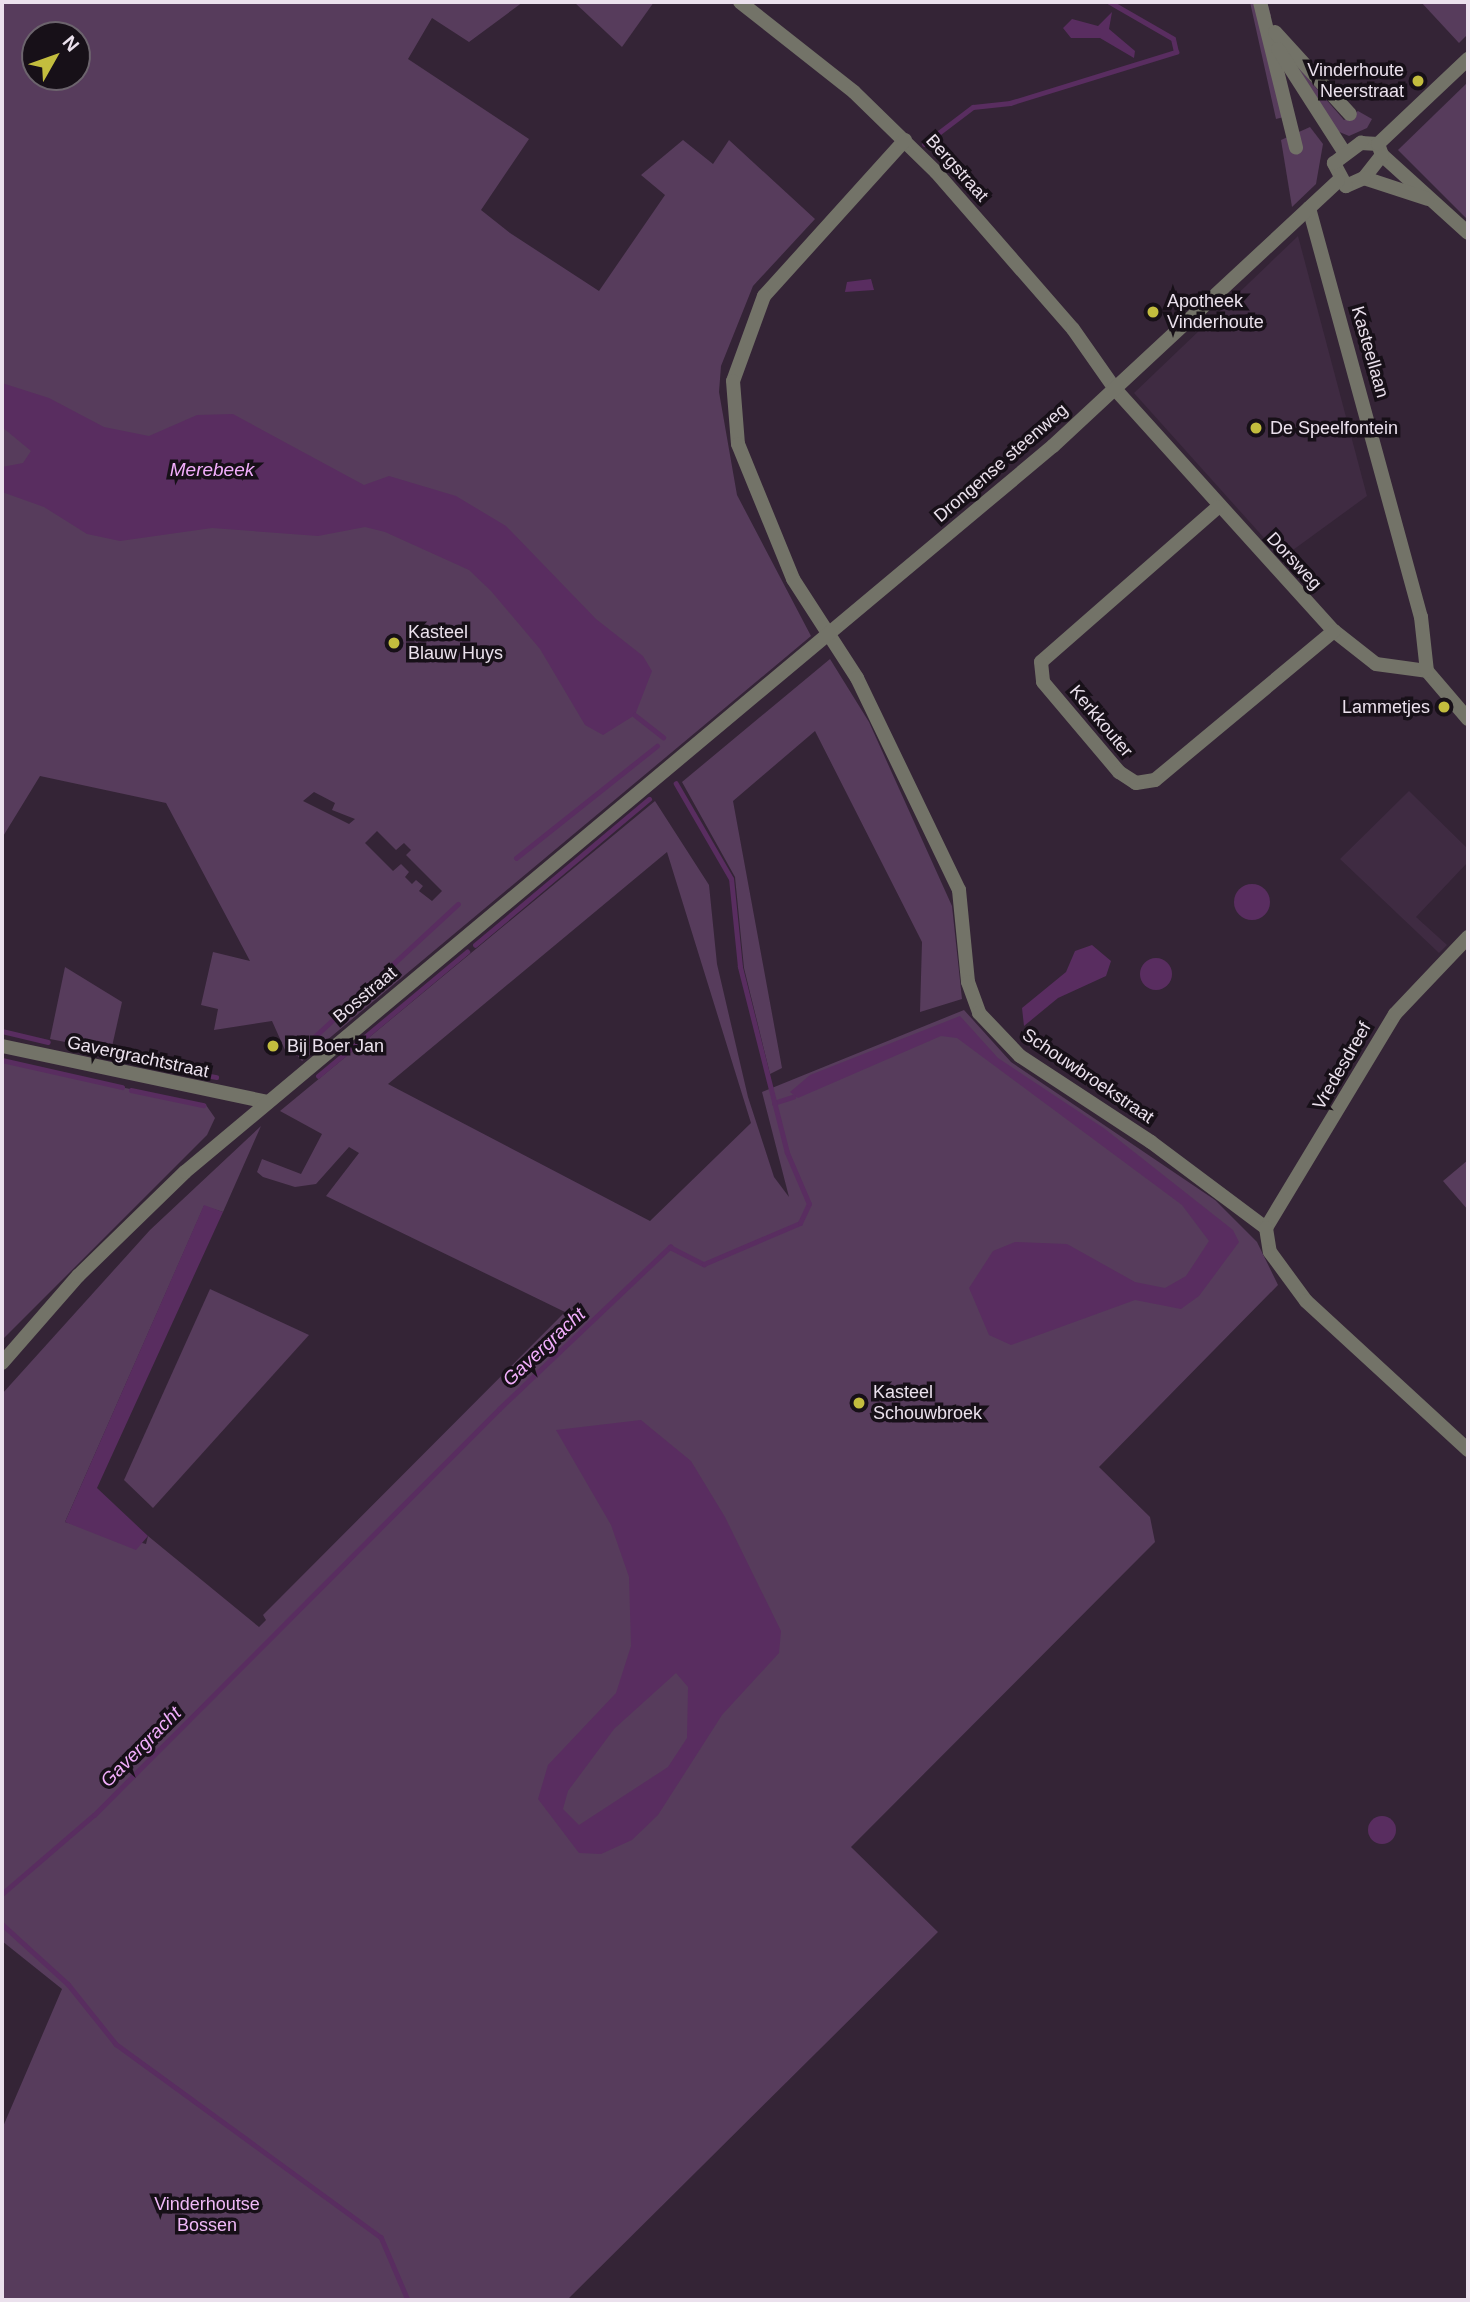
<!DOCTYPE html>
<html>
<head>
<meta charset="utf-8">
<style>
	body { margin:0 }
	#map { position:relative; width:1470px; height:2302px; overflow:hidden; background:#342436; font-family:Arial,sans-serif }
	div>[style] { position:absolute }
	.built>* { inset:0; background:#3f2b42 }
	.green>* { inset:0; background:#573c5c }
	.water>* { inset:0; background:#592d60 }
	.round { border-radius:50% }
	.stream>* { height:4.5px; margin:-2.25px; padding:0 2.25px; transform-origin:2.25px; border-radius:2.25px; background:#592d60 }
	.minor>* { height:14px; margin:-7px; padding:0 7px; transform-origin:7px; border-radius:7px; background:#737368 }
	.tertiary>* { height:14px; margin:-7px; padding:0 7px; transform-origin:7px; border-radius:7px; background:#737368 }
	.dots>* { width:19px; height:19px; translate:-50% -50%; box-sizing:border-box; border:4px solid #171018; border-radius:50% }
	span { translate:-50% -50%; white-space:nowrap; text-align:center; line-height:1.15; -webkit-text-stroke:7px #171018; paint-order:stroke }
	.poi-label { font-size:18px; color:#ebe1ed }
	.right { translate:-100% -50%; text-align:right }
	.left { translate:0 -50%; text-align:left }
	.street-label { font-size:18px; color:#ebe1ed }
	.park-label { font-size:18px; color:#f0b9f8 }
	.water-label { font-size:19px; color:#f2aefc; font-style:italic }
	.frame { position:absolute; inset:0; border:4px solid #ebe1ed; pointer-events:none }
	.north { position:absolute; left:21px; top:21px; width:70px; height:70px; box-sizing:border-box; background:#171018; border:2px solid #6c646d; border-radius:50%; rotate:50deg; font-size:19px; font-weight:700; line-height:28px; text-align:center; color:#ebe1ed }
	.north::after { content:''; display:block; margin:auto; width:24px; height:32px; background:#c3bd3e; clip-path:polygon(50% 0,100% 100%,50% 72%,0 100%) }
</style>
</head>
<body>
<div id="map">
	<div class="built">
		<i style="clip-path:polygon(1298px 236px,1367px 496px,1282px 558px,1134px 393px)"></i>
		<i style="clip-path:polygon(1409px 791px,1468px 849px,1468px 862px,1416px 917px,1447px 945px,1439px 953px,1340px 859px)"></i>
	</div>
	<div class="green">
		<i style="clip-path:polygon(evenodd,2px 2px,523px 2px,469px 42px,432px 18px,408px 59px,529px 139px,481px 210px,510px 233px,599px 291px,665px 195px,641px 175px,683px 140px,713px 164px,729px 140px,815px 219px,753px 286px,721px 366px,719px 392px,737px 495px,811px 636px,302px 1061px,290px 1047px,285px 1050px,272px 1021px,214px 1030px,218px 1009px,201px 1005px,213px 952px,250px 961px,166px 803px,40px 776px,2px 838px,2px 2px,35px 35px,77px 35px,77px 77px,35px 77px,35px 35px,2px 2px,314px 792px,335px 803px,332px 810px,355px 819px,349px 824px,303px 801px,314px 792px,2px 2px,377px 831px,396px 850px,404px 843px,411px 850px,406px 855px,442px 891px,432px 901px,419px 891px,423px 886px,416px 880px,412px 884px,405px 877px,409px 872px,401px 864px,393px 871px,365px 843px,377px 831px)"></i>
		<i style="clip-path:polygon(574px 2px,654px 2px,622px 47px)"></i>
		<i style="clip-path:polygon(1250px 2px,1267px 2px,1271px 16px,1263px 21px,1284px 117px,1276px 119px)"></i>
		<i style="clip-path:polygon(1421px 2px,1468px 2px,1468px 34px,1459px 43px)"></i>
		<i style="clip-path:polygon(1297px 66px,1344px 120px,1358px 111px,1372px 119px,1367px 128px,1349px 136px,1337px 131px)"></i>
		<i style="clip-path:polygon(1468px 82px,1468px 220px,1398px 150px)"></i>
		<i style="clip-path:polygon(1310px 127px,1323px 144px,1316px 184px,1292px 207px,1281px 140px)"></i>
		<i style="clip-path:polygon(830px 659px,869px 722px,952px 906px,962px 999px,920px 1012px,922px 942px,815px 731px,733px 801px,782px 1068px,770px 1074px,744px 968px,735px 877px,682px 782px)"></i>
		<i style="clip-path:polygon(evenodd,655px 801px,709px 885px,717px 964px,748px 1097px,774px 1177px,789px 1197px,762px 1092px,964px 1010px,1011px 1062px,1215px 1200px,1257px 1242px,1278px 1285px,1099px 1467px,1150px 1517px,1155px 1542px,851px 1847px,938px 1932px,567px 2300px,2px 2300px,2px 2129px,62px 1989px,2px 1941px,2px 1394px,150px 1230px,261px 1126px,223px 1212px,204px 1206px,65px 1522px,146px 1544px,148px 1536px,259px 1627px,266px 1620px,263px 1615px,565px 1312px,326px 1196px,359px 1153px,349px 1147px,316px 1184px,295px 1187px,263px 1177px,257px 1172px,262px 1159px,301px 1174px,322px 1134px,280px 1111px,655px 801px,667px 852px,751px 1123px,650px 1221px,388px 1084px,667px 852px)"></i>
		<i style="clip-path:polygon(65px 967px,122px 1002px,111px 1051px,50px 1039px)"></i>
		<i style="clip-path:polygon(2px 1062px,206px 1105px,215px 1118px,207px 1135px,2px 1340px)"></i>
		<i style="clip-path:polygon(1468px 1160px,1468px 1210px,1443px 1181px)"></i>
		<i style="clip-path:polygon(210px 1289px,309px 1335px,153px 1508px,124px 1480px)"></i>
	</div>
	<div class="water">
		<i style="clip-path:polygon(1112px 12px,1109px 29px,1135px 51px,1134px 58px,1100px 38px,1071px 38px,1063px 28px,1072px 19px,1098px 26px)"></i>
		<i style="clip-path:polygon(871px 279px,874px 290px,845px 292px,847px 282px)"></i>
		<i style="clip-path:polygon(2px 383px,49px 398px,104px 427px,149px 436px,197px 415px,233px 414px,364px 485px,389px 476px,456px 496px,506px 526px,596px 619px,643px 656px,652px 671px,635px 715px,603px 735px,585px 725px,540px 649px,491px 591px,469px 570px,385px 532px,365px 527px,318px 536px,212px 528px,120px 541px,87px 534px,44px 507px,2px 492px,2px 467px,23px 463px,31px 451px,2px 427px)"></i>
		<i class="round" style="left:1234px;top:884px;width:36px;height:36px"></i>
		<i style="clip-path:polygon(1092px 945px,1111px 961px,1106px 976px,1058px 998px,1024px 1026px,1022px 1008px,1066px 972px,1075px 951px)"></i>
		<i class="round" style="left:1140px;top:958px;width:32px;height:32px"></i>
		<i style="clip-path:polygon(960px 1016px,998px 1058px,1105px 1129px,1233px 1230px,1239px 1242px,1199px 1296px,1181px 1309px,1135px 1300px,1011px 1345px,989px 1335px,969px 1288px,993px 1251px,1015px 1242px,1067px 1244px,1135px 1282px,1165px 1288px,1186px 1276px,1209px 1241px,1182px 1205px,957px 1038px,941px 1036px,798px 1098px,790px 1092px,810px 1075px)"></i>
		<i style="clip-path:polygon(204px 1205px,223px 1212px,97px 1488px,148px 1536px,136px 1550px,65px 1522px)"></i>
		<i style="clip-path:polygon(evenodd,641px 1420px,691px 1461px,725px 1517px,781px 1631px,779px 1653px,722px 1715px,658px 1815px,632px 1840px,601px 1854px,579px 1853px,538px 1799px,548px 1765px,616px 1693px,631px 1646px,629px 1577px,611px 1525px,556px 1430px,641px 1420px,676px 1673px,688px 1687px,687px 1738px,668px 1767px,579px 1825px,563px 1809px,568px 1791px,614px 1729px,676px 1673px)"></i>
		<i class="round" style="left:1368px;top:1816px;width:28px;height:28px"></i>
	</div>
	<div class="stream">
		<i style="left:924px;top:144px;width:61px;rotate:-37.1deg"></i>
		<i style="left:973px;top:107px;width:37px;rotate:-6deg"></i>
		<i style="left:1010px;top:103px;width:174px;rotate:-17.1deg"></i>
		<i style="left:1176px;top:52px;width:13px;rotate:-103deg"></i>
		<i style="left:1173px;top:39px;width:74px;rotate:-150deg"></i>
		<i style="left:635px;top:715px;width:36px;rotate:38deg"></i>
		<i style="left:516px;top:858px;width:180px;rotate:-38.5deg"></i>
		<i style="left:475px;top:945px;width:227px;rotate:-40deg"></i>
		<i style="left:2px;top:1031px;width:47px;rotate:13.4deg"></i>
		<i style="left:297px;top:1053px;width:219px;rotate:-42.8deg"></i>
		<i style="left:109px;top:1057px;width:39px;rotate:10deg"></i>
		<i style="left:2px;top:1060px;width:123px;rotate:12.7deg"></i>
		<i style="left:169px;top:1068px;width:48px;rotate:10.8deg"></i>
		<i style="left:318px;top:1076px;width:194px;rotate:-39.8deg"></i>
		<i style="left:131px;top:1090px;width:74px;rotate:11.8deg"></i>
		<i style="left:774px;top:1103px;width:20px;rotate:-18deg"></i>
		<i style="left:2px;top:1894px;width:121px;rotate:-40.7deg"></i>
		<i style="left:94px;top:1815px;width:573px;rotate:-45.07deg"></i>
		<i style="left:499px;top:1409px;width:236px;rotate:-43.5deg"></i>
		<i style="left:670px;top:1247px;width:38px;rotate:27deg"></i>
		<i style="left:704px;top:1264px;width:104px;rotate:-23.1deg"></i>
		<i style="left:800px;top:1223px;width:21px;rotate:-65deg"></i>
		<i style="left:809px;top:1204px;width:56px;rotate:-113.3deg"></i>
		<i style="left:787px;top:1153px;width:192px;rotate:-104.2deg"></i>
		<i style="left:740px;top:967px;width:88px;rotate:-95.8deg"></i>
		<i style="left:731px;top:879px;width:110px;rotate:-120.1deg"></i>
		<i style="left:2px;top:1924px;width:89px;rotate:42.3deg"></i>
		<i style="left:68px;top:1984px;width:77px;rotate:51.3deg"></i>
		<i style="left:116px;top:2044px;width:328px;rotate:36.1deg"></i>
		<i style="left:381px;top:2237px;width:69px;rotate:66.8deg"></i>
	</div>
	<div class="minor">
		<i style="left:740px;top:2px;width:145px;rotate:38.3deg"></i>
		<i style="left:854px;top:92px;width:115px;rotate:44.3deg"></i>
		<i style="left:936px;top:172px;width:208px;rotate:48.9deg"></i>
		<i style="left:1073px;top:329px;width:73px;rotate:55deg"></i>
		<i style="left:1115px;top:389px;width:326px;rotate:47.9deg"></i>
		<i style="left:1334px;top:631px;width:53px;rotate:38.2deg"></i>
		<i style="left:1376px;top:664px;width:51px;rotate:7.8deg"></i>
		<i style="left:1427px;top:671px;width:63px;rotate:49.5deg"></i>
		<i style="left:1260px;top:2px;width:150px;rotate:76.1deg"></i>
		<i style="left:1275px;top:32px;width:111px;rotate:47.6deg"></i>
		<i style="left:1278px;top:49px;width:122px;rotate:57.3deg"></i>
		<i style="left:905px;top:140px;width:210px;rotate:132.1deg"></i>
		<i style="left:764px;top:296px;width:90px;rotate:110deg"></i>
		<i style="left:733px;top:381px;width:63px;rotate:85.5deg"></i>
		<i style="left:738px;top:444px;width:146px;rotate:67.8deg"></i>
		<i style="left:793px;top:579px;width:118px;rotate:57.1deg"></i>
		<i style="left:857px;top:678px;width:235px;rotate:64.3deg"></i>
		<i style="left:959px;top:890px;width:92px;rotate:84.4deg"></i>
		<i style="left:968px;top:982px;width:33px;rotate:70deg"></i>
		<i style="left:979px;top:1013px;width:59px;rotate:46.4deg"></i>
		<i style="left:1020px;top:1056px;width:157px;rotate:33.3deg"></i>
		<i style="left:1151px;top:1142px;width:144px;rotate:36.8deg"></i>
		<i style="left:1382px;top:155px;width:116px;rotate:42.2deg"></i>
		<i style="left:1364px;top:178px;width:67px;rotate:18.2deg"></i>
		<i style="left:1309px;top:208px;width:424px;rotate:74.7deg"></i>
		<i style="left:1421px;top:617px;width:54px;rotate:83.7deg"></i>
		<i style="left:1218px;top:507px;width:235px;rotate:138.8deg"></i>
		<i style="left:1041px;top:662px;width:20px;rotate:84deg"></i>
		<i style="left:1043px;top:682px;width:118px;rotate:49.8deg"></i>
		<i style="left:1119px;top:772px;width:20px;rotate:33deg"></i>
		<i style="left:1136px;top:783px;width:19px;rotate:-9deg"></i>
		<i style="left:1155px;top:780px;width:233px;rotate:-39.8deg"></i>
		<i style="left:1266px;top:1228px;width:250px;rotate:-58.9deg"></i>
		<i style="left:1395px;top:1014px;width:106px;rotate:-46.5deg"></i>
		<i style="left:1266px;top:1228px;width:24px;rotate:81deg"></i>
		<i style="left:1270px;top:1252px;width:61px;rotate:53.7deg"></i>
		<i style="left:1306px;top:1301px;width:220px;rotate:42.6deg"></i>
	</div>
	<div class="tertiary">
		<i style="left:1361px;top:143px;width:17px;rotate:3deg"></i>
		<i style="left:1378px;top:144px;width:12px;rotate:70deg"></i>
		<i style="left:1382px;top:155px;width:29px;rotate:128deg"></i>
		<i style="left:1364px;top:178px;width:20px;rotate:156deg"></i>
		<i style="left:1346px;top:186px;width:26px;rotate:-118deg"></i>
		<i style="left:1334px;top:163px;width:34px;rotate:-37deg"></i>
		<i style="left:1378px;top:144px;width:124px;rotate:-43.4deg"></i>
		<i style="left:2px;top:1046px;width:271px;rotate:11.9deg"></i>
		<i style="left:2px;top:1363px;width:116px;rotate:-48.9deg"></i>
		<i style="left:78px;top:1276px;width:149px;rotate:-44.2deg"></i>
		<i style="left:185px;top:1172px;width:1132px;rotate:-39.91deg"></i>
		<i style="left:1053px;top:446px;width:389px;rotate:-42.9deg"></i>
	</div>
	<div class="dots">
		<i style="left:1418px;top:81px;background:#c3bd3e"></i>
		<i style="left:1153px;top:312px;background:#c3bd3e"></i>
		<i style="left:1256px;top:428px;background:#c3bd3e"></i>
		<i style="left:394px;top:643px;background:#c3bd3e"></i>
		<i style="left:1444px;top:707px;background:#c3bd3e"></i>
		<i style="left:273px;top:1046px;background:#c3bd3e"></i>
		<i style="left:859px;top:1403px;background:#c3bd3e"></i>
	</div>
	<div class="poi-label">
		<span class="right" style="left:1404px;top:81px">Vinderhoute<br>Neerstraat</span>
		<span class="left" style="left:1167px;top:312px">Apotheek<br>Vinderhoute</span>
		<span class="left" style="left:1270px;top:428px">De Speelfontein</span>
		<span class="left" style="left:408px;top:643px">Kasteel<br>Blauw Huys</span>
		<span class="right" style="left:1430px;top:707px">Lammetjes</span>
		<span class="left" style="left:287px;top:1046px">Bij Boer Jan</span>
		<span class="left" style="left:873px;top:1403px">Kasteel<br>Schouwbroek</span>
	</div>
	<div class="street-label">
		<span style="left:957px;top:168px;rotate:48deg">Bergstraat</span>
		<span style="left:1370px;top:352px;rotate:74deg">Kasteellaan</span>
		<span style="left:1001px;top:463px;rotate:-41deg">Drongense steenweg</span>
		<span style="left:1294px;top:561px;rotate:47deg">Dorsweg</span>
		<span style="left:1101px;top:721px;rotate:50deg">Kerkkouter</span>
		<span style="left:365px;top:995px;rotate:-40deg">Bosstraat</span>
		<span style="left:138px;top:1057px;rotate:12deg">Gavergrachtstraat</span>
		<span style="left:1342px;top:1066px;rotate:-60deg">Vredesdreef</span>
		<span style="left:1088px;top:1076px;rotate:34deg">Schouwbroekstraat</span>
	</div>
	<div class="park-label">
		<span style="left:207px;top:2215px">Vinderhoutse<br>Bossen</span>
	</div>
	<div class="water-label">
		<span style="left:212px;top:470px">Merebeek</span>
		<span style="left:544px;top:1347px;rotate:-43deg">Gavergracht</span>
		<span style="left:141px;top:1747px;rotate:-45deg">Gavergracht</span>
	</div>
	<div class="frame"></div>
	<div class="north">N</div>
</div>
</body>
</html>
